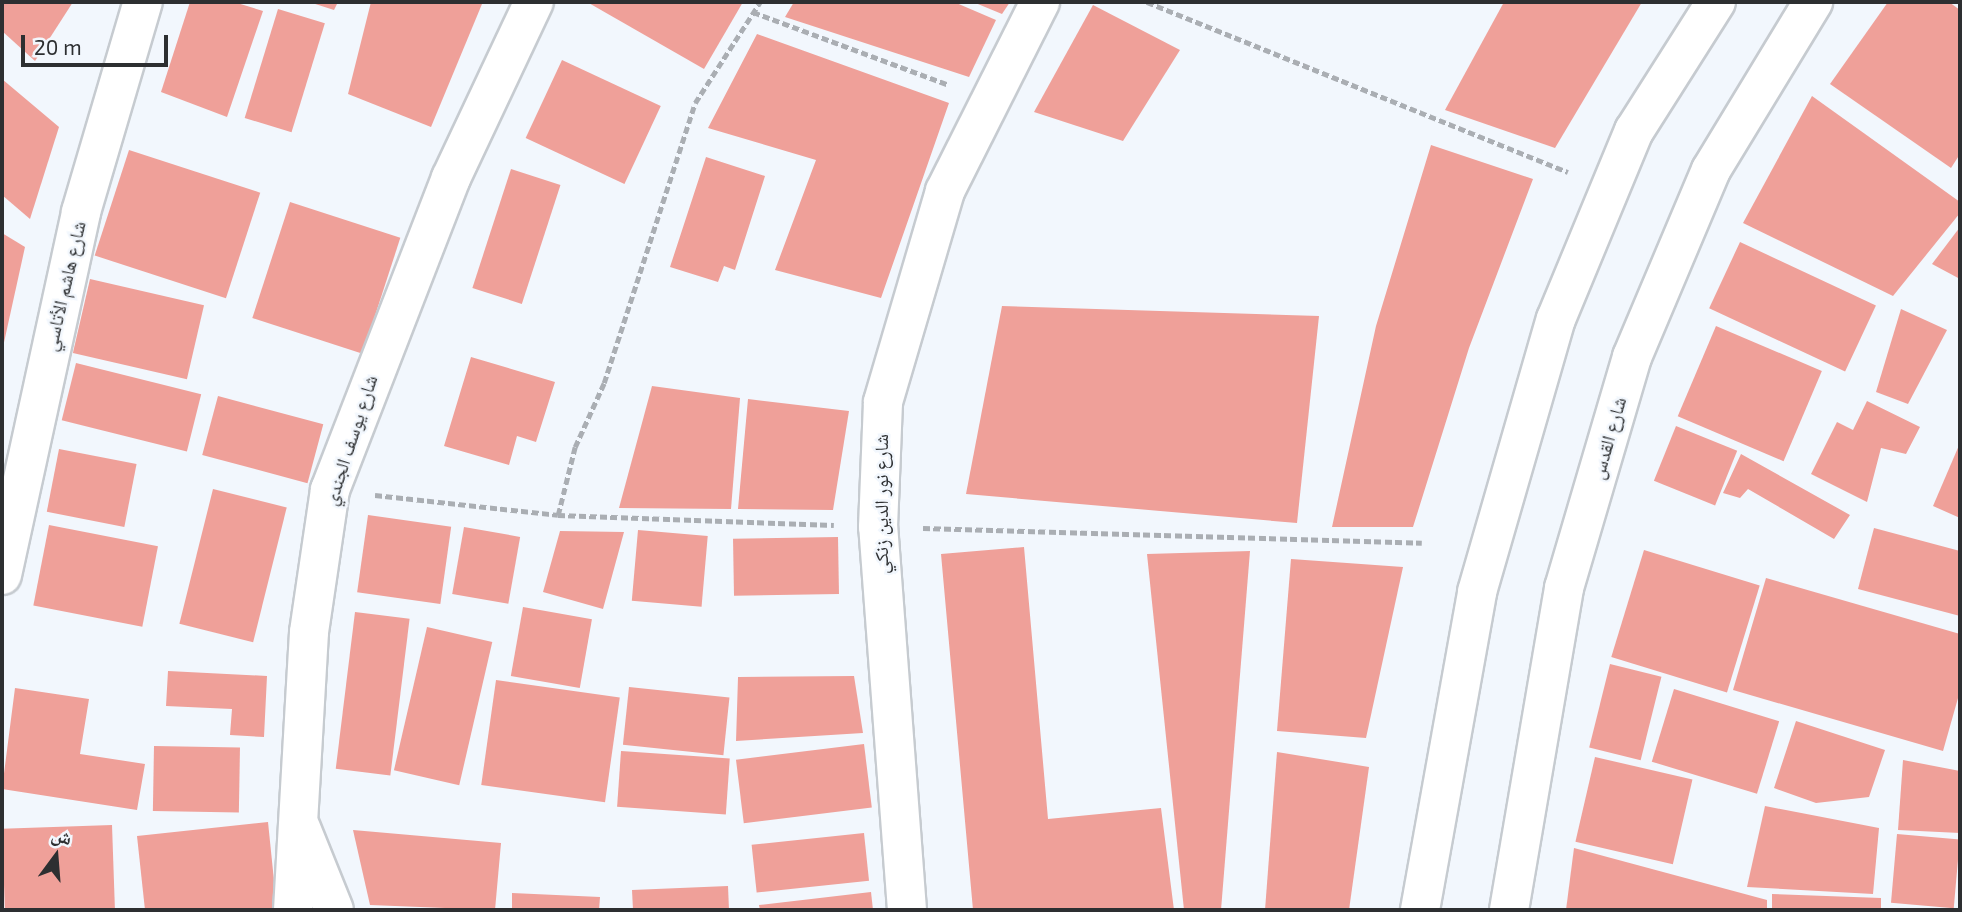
<!DOCTYPE html>
<html>
<head>
<meta charset="utf-8">
<style>
	body { margin:0 }
	#map { position:relative; width:1962px; height:912px; overflow:hidden; background:#f2f7fd; font-family:"Exo 2","Noto Naskh Arabic",sans-serif }
	div>[style] { position:absolute }
	.building>* { inset:0; background:#efa099; transform-origin:0 0 }
	.path>* { height:4.5px; margin-top:-2.25px; transform-origin:0; background:repeating-linear-gradient(90deg,#aaaeb3 0 7px,transparent 0 10.5px) }
	.roads { filter:drop-shadow(2px 0 #c6cbd0) drop-shadow(-2px 0 #c6cbd0) drop-shadow(0 2px #c6cbd0) drop-shadow(0 -2px #c6cbd0) }
	.street>* { height:38px; margin:-19px; padding:0 19px; transform-origin:19px; border-radius:19px; background:#fff }
	.secondary>* { height:38px; margin:-19px; padding:0 19px; transform-origin:19px; border-radius:19px; background:#fff }
	.highway>* { height:38px; margin:-19px; padding:0 19px; transform-origin:19px; border-radius:19px; background:#fff }
	span { translate:-50% -50%; white-space:nowrap; text-align:center; line-height:1.15; -webkit-text-stroke:5px #f2f7fd; paint-order:stroke }
	.street-label { font-size:19px; color:#2d2f31 }
	.frame { position:absolute; inset:0; border:4px solid #2d2f31; pointer-events:none }
	.north { position:absolute; left:21px; top:821px; width:70px; height:70px; -webkit-text-stroke:5px #f2f7fd; paint-order:stroke; rotate:16deg; font-size:19px; font-weight:700; line-height:28px; text-align:center; color:#2d2f31 }
	.north::after { content:''; display:block; margin:auto; width:24px; height:32px; background:#2d2f31; clip-path:polygon(50% 0,100% 100%,50% 72%,0 100%) }
	.scale { position:absolute; left:21px; top:35px; width:147px; height:32px; box-sizing:border-box; border:4px solid #2d2f31; border-top:0; padding-left:9px; font-size:21px; line-height:24px; white-space:nowrap; color:#2d2f31; -webkit-text-stroke:5px #f2f7fd; paint-order:stroke }
</style>
</head>
<body>
<div id="map">
	<div class="building">
		<i style="clip-path:polygon(2px 2px,73px 2px,35px 61px,2px 31px)"></i>
		<i style="clip-path:polygon(190px 2px,234px 2px,263px 11px,227px 117px,161px 92px)"></i>
		<i style="clip-path:polygon(309px 2px,338px 2px,334px 10px)"></i>
		<i style="clip-path:polygon(371px 2px,482px 4px,431px 127px,348px 94px)"></i>
		<i style="clip-path:polygon(587px 2px,743px 2px,704px 69px)"></i>
		<i style="clip-path:polygon(794px 2px,954px 2px,996px 20px,969px 77px,785px 17px)"></i>
		<i style="clip-path:polygon(973px 2px,1010px 2px,1002px 14px)"></i>
		<i style="clip-path:polygon(1504px 2px,1642px 2px,1555px 148px,1445px 110px)"></i>
		<i style="clip-path:polygon(1888px 2px,1949px 2px,1960px 10px,1960px 154px,1951px 168px,1830px 84px)"></i>
		<i style="clip-path:polygon(1093px 5px,1180px 50px,1123px 141px,1034px 112px)"></i>
		<i style="left:278px;top:9px;width:49px;height:114px;rotate:17deg"></i>
		<i style="clip-path:polygon(757px 34px,949px 103px,881px 298px,775px 270px,816px 160px,708px 128px)"></i>
		<i style="left:562px;top:60px;width:109px;height:86px;rotate:25deg"></i>
		<i style="clip-path:polygon(2px 79px,59px 127px,30px 219px,2px 195px)"></i>
		<i style="clip-path:polygon(1812px 96px,1960px 202px,1960px 213px,1893px 296px,1743px 223px)"></i>
		<i style="clip-path:polygon(1431px 145px,1533px 179px,1469px 348px,1413px 527px,1332px 527px,1376px 326px)"></i>
		<i style="left:129px;top:150px;width:138px;height:111px;rotate:18deg"></i>
		<i style="clip-path:polygon(706px 157px,765px 176px,735px 270px,724px 266px,718px 282px,670px 267px)"></i>
		<i style="left:511px;top:169px;width:52px;height:125px;rotate:18deg"></i>
		<i style="left:290px;top:202px;width:116px;height:122px;rotate:18deg"></i>
		<i style="clip-path:polygon(1960px 227px,1960px 279px,1932px 264px)"></i>
		<i style="clip-path:polygon(2px 233px,25px 247px,3px 347px,2px 347px)"></i>
		<i style="left:1740px;top:242px;width:150px;height:73px;rotate:25deg"></i>
		<i style="left:90px;top:279px;width:117px;height:76px;rotate:13deg"></i>
		<i style="clip-path:polygon(1002px 306px,1319px 316px,1297px 523px,966px 494px)"></i>
		<i style="clip-path:polygon(1901px 309px,1947px 330px,1908px 404px,1876px 392px)"></i>
		<i style="left:1716px;top:326px;width:115px;height:98px;rotate:23deg"></i>
		<i style="clip-path:polygon(471px 357px,555px 382px,536px 442px,517px 436px,509px 465px,444px 446px)"></i>
		<i style="left:76px;top:363px;width:129px;height:59px;rotate:14deg"></i>
		<i style="clip-path:polygon(652px 386px,740px 398px,731px 509px,619px 508px)"></i>
		<i style="left:218px;top:396px;width:109px;height:61px;rotate:15deg"></i>
		<i style="clip-path:polygon(748px 399px,849px 411px,833px 510px,738px 509px)"></i>
		<i style="clip-path:polygon(1867px 401px,1920px 427px,1906px 454px,1881px 448px,1867px 502px,1811px 474px,1837px 422px,1853px 430px)"></i>
		<i style="left:1676px;top:426px;width:66px;height:59px;rotate:22deg"></i>
		<i style="clip-path:polygon(1960px 443px,1960px 518px,1933px 506px)"></i>
		<i style="left:59px;top:449px;width:79px;height:64px;rotate:11deg"></i>
		<i style="clip-path:polygon(1741px 454px,1850px 515px,1834px 539px,1748px 489px,1740px 498px,1723px 493px)"></i>
		<i style="left:213px;top:489px;width:76px;height:139px;rotate:14deg"></i>
		<i style="left:368px;top:515px;width:84px;height:78px;rotate:8deg"></i>
		<i style="left:49px;top:525px;width:111px;height:82px;rotate:11deg"></i>
		<i style="left:464px;top:527px;width:57px;height:68px;rotate:10deg"></i>
		<i style="clip-path:polygon(1874px 528px,1960px 551px,1960px 616px,1858px 589px)"></i>
		<i style="left:638px;top:530px;width:70px;height:71px;rotate:5deg"></i>
		<i style="clip-path:polygon(560px 531px,624px 532px,603px 609px,543px 592px)"></i>
		<i style="left:838px;top:537px;width:57px;height:105px;rotate:89deg"></i>
		<i style="clip-path:polygon(1024px 547px,1048px 819px,1161px 808px,1174px 910px,973px 910px,941px 554px)"></i>
		<i style="left:1644px;top:550px;width:121px;height:112px;rotate:17deg"></i>
		<i style="clip-path:polygon(1250px 551px,1221px 910px,1184px 910px,1147px 554px)"></i>
		<i style="clip-path:polygon(1291px 559px,1403px 567px,1366px 738px,1277px 731px)"></i>
		<i style="clip-path:polygon(1766px 578px,1960px 634px,1960px 691px,1943px 751px,1733px 690px)"></i>
		<i style="left:523px;top:607px;width:70px;height:70px;rotate:10deg"></i>
		<i style="left:355px;top:612px;width:55px;height:158px;rotate:7deg"></i>
		<i style="left:427px;top:627px;width:67px;height:147px;rotate:13deg"></i>
		<i style="left:1610px;top:664px;width:53px;height:86px;rotate:14deg"></i>
		<i style="clip-path:polygon(168px 671px,267px 676px,264px 737px,230px 735px,232px 709px,166px 706px)"></i>
		<i style="clip-path:polygon(854px 676px,863px 733px,736px 741px,738px 677px)"></i>
		<i style="left:496px;top:680px;width:125px;height:106px;rotate:8deg"></i>
		<i style="left:629px;top:687px;width:101px;height:58px;rotate:6deg"></i>
		<i style="clip-path:polygon(15px 688px,89px 699px,80px 754px,145px 764px,137px 810px,2px 789px)"></i>
		<i style="left:1674px;top:689px;width:110px;height:76px;rotate:17deg"></i>
		<i style="clip-path:polygon(1796px 721px,1885px 750px,1869px 797px,1816px 803px,1774px 788px)"></i>
		<i style="left:864px;top:744px;width:64px;height:129px;rotate:83deg"></i>
		<i style="left:154px;top:746px;width:86px;height:65px;rotate:1deg"></i>
		<i style="left:621px;top:751px;width:109px;height:56px;rotate:4deg"></i>
		<i style="clip-path:polygon(1277px 752px,1369px 767px,1349px 910px,1265px 910px)"></i>
		<i style="left:1595px;top:757px;width:100px;height:87px;rotate:13deg"></i>
		<i style="clip-path:polygon(1903px 760px,1960px 771px,1960px 833px,1898px 830px)"></i>
		<i style="clip-path:polygon(1765px 806px,1879px 828px,1873px 894px,1747px 887px)"></i>
		<i style="clip-path:polygon(268px 822px,277px 910px,145px 910px,137px 836px)"></i>
		<i style="left:112px;top:825px;width:85px;height:110px;rotate:88deg"></i>
		<i style="clip-path:polygon(353px 830px,501px 843px,495px 910px,370px 905px)"></i>
		<i style="left:864px;top:833px;width:48px;height:113px;rotate:84deg"></i>
		<i style="left:1897px;top:834px;width:63px;height:69px;rotate:5deg"></i>
		<i style="clip-path:polygon(1574px 848px,1767px 900px,1767px 910px,1566px 910px)"></i>
		<i style="clip-path:polygon(728px 886px,729px 910px,633px 910px,632px 890px)"></i>
		<i style="clip-path:polygon(871px 892px,873px 910px,760px 910px,759px 905px)"></i>
		<i style="clip-path:polygon(512px 893px,600px 897px,599px 910px,512px 910px)"></i>
		<i style="clip-path:polygon(1772px 894px,1881px 898px,1881px 910px,1772px 910px)"></i>
	</div>
	<div class="path">
		<i style="left:1147px;top:2px;width:454px;rotate:22deg"></i>
		<i style="left:753px;top:12px;width:209px;rotate:20.4deg"></i>
		<i style="left:375px;top:495px;width:184px;rotate:6.2deg"></i>
		<i style="left:558px;top:515px;width:276px;rotate:2.1deg"></i>
		<i style="left:558px;top:515px;width:70px;rotate:-76deg"></i>
		<i style="left:575px;top:447px;width:70px;rotate:-65.6deg"></i>
		<i style="left:604px;top:383px;width:294px;rotate:-72deg"></i>
		<i style="left:695px;top:103px;width:120px;rotate:-57.2deg"></i>
		<i style="left:923px;top:528px;width:499px;rotate:1.7deg"></i>
	</div>
	<div class="roads">
		<div class="street">
			<i style="left:2px;top:575px;width:371px;rotate:-77.7deg"></i>
			<i style="left:81px;top:212px;width:219px;rotate:-73.6deg"></i>
			<i style="left:301px;top:828px;width:88px;rotate:68.1deg"></i>
			<i style="left:293px;top:910px;width:278px;rotate:-86.7deg"></i>
			<i style="left:309px;top:632px;width:144px;rotate:-81.6deg"></i>
			<i style="left:330px;top:490px;width:335px;rotate:-68.8deg"></i>
			<i style="left:451px;top:178px;width:195px;rotate:-64.8deg"></i>
		</div>
		<div class="secondary">
			<i style="left:907px;top:910px;width:384px;rotate:-94.3deg"></i>
			<i style="left:878px;top:527px;width:125px;rotate:-87.7deg"></i>
			<i style="left:883px;top:402px;width:220px;rotate:-73.6deg"></i>
			<i style="left:945px;top:191px;width:212px;rotate:-63.3deg"></i>
		</div>
		<div class="highway">
			<i style="left:1420px;top:910px;width:323px;rotate:-79.8deg"></i>
			<i style="left:1477px;top:592px;width:284px;rotate:-73.9deg"></i>
			<i style="left:1556px;top:319px;width:204px;rotate:-67.5deg"></i>
			<i style="left:1634px;top:131px;width:153px;rotate:-57.6deg"></i>
			<i style="left:1509px;top:910px;width:327px;rotate:-80.3deg"></i>
			<i style="left:1564px;top:588px;width:241px;rotate:-73.6deg"></i>
			<i style="left:1632px;top:357px;width:203px;rotate:-67.1deg"></i>
			<i style="left:1711px;top:170px;width:197px;rotate:-58.7deg"></i>
		</div>
	</div>
	<div class="street-label">
		<span style="left:64px;top:286px;rotate:-77deg">شارع هاشم الأتاسي</span>
		<span style="left:1608px;top:438px;rotate:-74deg">شارع القدس</span>
		<span style="left:350px;top:440px;rotate:-72deg">شارع يوسف الجندي</span>
		<span style="left:881px;top:504px;rotate:-90deg">شارع نور الدين زنكي</span>
	</div>
	<div class="frame"></div>
	<div class="north">ش</div>
	<div class="scale">20 m</div>
</div>
</body>
</html>
